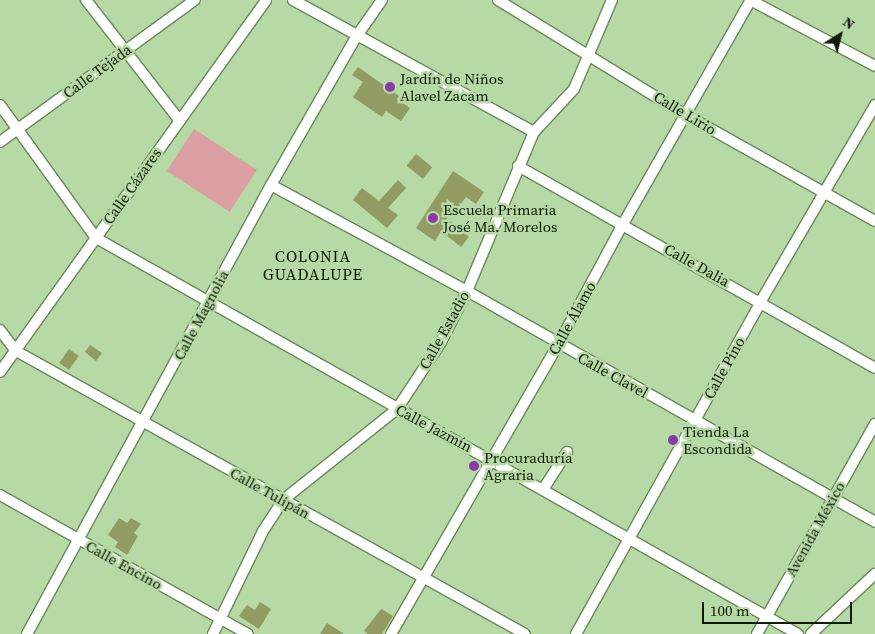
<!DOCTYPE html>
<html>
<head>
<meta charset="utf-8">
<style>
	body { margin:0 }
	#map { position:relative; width:875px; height:634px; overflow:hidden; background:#b6d9a5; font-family:"Source Serif 4",serif }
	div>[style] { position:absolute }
	.green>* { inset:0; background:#db9ea1; transform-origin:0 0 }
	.building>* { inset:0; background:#929b61; transform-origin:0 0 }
	.roads { filter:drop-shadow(1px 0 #698958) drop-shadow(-1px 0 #698958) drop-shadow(0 1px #698958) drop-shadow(0 -1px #698958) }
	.minor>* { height:10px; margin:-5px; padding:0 5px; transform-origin:5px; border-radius:5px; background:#fff }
	.dots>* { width:14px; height:14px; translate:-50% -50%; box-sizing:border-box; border:2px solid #b6d9a5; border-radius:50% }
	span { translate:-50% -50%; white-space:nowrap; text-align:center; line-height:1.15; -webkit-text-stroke:5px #b6d9a5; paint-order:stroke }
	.street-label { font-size:15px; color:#101c09 }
	.poi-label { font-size:15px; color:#101c09 }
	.left { translate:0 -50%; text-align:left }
	.neighbourhood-label { font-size:16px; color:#101c09; letter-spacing:1px }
	.north { position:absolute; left:815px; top:10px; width:50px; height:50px; -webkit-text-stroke:4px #b6d9a5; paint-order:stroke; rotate:36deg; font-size:14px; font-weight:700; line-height:20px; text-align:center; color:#101c09 }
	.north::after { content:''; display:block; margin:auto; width:18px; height:22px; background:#101c09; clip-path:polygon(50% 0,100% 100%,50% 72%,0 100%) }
	.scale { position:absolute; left:702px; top:602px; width:150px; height:22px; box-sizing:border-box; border:2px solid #101c09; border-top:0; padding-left:6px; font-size:15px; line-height:18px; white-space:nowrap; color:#101c09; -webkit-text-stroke:4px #b6d9a5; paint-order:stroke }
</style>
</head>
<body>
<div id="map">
	<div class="green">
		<i style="left:194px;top:129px;width:75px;height:50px;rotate:33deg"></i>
	</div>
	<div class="building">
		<i style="clip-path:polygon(358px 67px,399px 96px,397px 99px,410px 108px,401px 121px,386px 111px,382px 117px,353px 97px,363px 82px,352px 75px)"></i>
		<i style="left:416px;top:154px;width:21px;height:15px;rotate:39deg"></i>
		<i style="clip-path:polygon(453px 171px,484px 192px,476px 204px,466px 197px,449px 220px,469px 237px,461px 247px,441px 231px,435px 241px,416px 228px)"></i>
		<i style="clip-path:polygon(398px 180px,406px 188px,388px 208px,398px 215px,387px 228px,353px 200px,362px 188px,379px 201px)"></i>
		<i style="clip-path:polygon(90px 345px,102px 353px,96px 361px,85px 352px)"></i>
		<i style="left:69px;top:349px;width:12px;height:17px;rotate:35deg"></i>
		<i style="clip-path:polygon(119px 518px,127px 523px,131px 518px,141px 524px,134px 533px,138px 536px,127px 555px,115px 547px,118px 542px,108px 535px)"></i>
		<i style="clip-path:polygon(260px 602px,271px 609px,259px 629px,239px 616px,247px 605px,255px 610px)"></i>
		<i style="clip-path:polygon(381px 609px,393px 616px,382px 634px,368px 634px,364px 631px)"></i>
		<i style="clip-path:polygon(327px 623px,344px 634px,320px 634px)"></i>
	</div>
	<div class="roads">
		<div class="minor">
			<i style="left:86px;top:0;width:152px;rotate:52.2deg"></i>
			<i style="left:293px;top:0;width:275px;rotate:28.7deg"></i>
			<i style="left:498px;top:0;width:220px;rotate:31.5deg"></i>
			<i style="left:686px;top:115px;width:217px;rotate:29.3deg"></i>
			<i style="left:750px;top:0;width:141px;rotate:27.8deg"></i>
			<i style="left:0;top:105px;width:164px;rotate:54.2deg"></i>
			<i style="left:96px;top:238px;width:806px;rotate:29.43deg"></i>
			<i style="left:0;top:142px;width:241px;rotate:-36.1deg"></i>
			<i style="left:518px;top:166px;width:410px;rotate:29.5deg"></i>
			<i style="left:271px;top:185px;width:223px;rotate:28.4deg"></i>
			<i style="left:467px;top:291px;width:469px;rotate:29.5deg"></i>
			<i style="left:0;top:330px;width:26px;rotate:53deg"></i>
			<i style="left:16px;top:351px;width:582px;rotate:29.07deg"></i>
			<i style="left:0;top:372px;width:457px;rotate:-54.4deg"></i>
			<i style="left:544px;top:488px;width:43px;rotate:-57.4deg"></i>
			<i style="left:0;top:495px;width:284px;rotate:29.3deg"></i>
			<i style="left:27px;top:634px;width:511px;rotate:-61.48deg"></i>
			<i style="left:271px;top:185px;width:171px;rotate:-60.1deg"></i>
			<i style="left:356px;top:37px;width:45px;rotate:-54.9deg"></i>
			<i style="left:213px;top:634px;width:114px;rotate:-64.1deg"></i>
			<i style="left:263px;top:531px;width:37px;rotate:-57deg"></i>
			<i style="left:283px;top:500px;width:146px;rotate:-38.6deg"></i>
			<i style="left:397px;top:409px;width:80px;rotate:-56.7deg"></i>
			<i style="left:441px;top:342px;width:57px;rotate:-63deg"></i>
			<i style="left:467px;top:291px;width:173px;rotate:-67.2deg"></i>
			<i style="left:534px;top:132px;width:59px;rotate:-47.1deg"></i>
			<i style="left:574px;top:89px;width:97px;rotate:-66.9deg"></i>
			<i style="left:391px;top:634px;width:334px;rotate:-60deg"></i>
			<i style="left:558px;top:345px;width:137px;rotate:-61.8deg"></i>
			<i style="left:623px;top:224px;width:258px;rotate:-60.3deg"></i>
			<i style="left:576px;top:634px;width:381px;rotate:-60.9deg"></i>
			<i style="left:761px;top:301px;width:227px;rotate:-59.8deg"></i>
			<i style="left:757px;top:634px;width:241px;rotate:-60.7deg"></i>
			<i style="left:811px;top:634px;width:88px;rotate:-43.2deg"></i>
		</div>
	</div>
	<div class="dots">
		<i style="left:390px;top:87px;background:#8a39a9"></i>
		<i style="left:433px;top:218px;background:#8a39a9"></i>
		<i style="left:673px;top:440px;background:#8a39a9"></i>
		<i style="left:474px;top:466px;background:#8a39a9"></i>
	</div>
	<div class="street-label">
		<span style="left:97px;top:71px;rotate:-36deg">Calle Tejada</span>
		<span style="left:685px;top:113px;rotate:31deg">Calle Lirio</span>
		<span style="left:132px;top:186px;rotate:-55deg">Calle Cázares</span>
		<span style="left:697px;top:265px;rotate:29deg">Calle Dalia</span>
		<span style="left:201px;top:315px;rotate:-62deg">Calle Magnolia</span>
		<span style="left:572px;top:318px;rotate:-61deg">Calle Álamo</span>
		<span style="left:444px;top:330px;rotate:-61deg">Calle Estadio</span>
		<span style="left:724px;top:368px;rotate:-61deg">Calle Pino</span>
		<span style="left:613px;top:375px;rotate:29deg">Calle Clavel</span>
		<span style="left:434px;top:428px;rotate:28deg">Calle Jazmín</span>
		<span style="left:270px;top:493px;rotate:29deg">Calle Tulipán</span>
		<span style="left:815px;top:529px;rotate:-61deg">Avenida México</span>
		<span style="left:124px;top:565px;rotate:29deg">Calle Encino</span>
	</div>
	<div class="poi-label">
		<span class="left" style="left:400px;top:87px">Jardín de Niños<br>Alavel Zacam</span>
		<span class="left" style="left:443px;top:218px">Escuela Primaria<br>José Ma. Morelos</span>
		<span class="left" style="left:683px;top:440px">Tienda La<br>Escondida</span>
		<span class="left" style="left:484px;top:466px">Procuraduría<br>Agraria</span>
	</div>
	<div class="neighbourhood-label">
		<span style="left:313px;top:265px">COLONIA<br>GUADALUPE</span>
	</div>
	<div class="north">N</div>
	<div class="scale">100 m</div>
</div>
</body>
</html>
